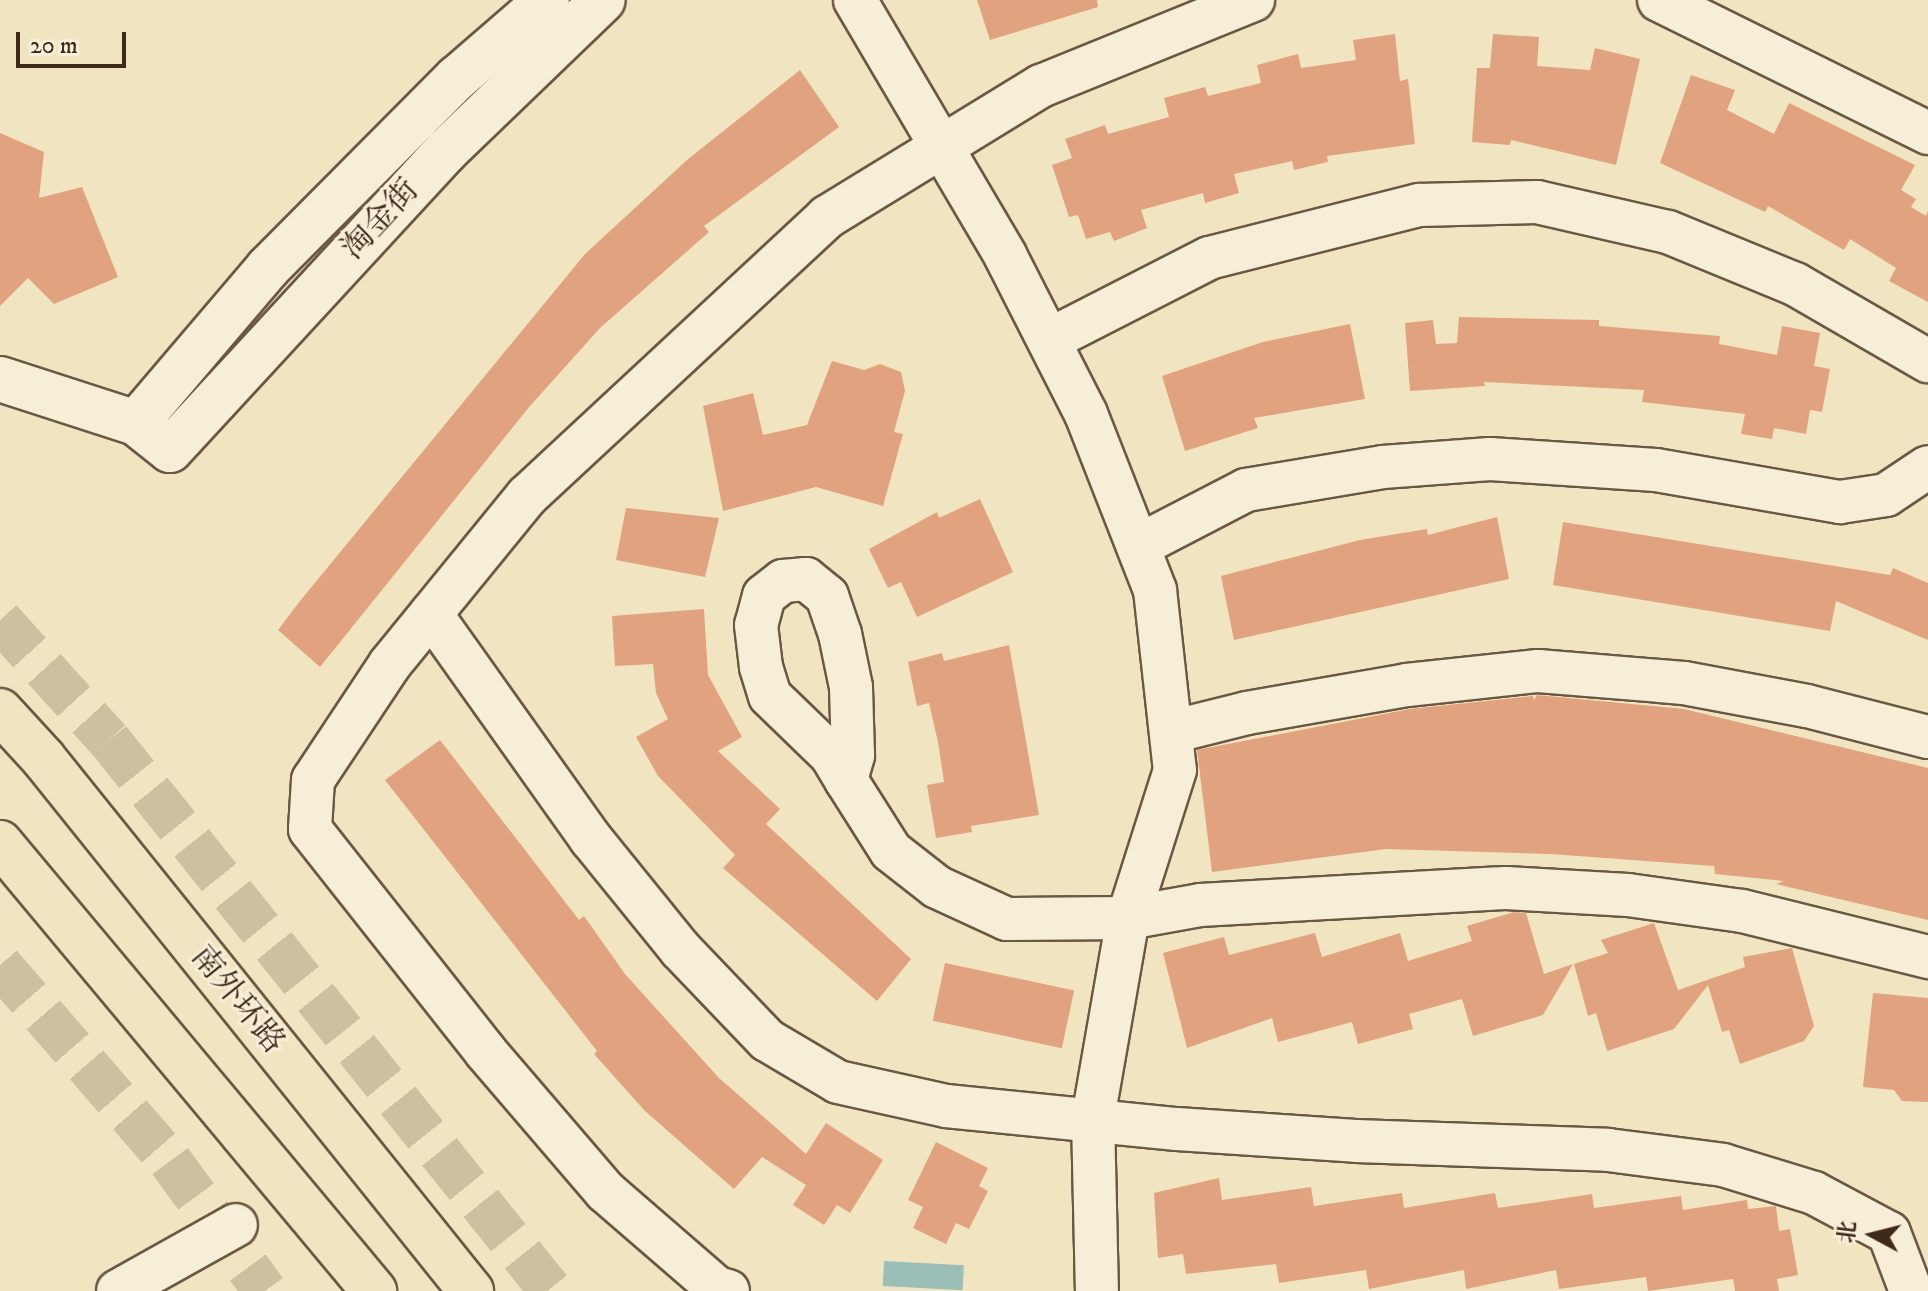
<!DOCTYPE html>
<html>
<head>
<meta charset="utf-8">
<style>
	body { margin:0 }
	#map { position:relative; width:1928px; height:1291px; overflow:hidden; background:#f1e5c1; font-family:"IM FELL DW Pica","Noto Serif SC",serif }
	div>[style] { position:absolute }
	.water>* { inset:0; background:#9bbeb7; transform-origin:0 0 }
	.building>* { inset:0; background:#e1a27f; transform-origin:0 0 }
	.motorway-tunnel>* { height:44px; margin-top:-22px; transform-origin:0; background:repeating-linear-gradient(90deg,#cdbfa0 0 44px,transparent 0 66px) }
	.roads { filter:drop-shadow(2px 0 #6b5844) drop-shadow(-2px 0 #6b5844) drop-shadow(0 2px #6b5844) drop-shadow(0 -2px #6b5844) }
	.minor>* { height:42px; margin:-21px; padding:0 21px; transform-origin:21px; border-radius:21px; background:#f6eed7 }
	.tertiary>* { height:44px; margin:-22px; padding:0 22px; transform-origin:22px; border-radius:22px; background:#f6eed7 }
	.trunk>* { height:44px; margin:-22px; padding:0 22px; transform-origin:22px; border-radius:22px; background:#f1e5c1 }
	span { translate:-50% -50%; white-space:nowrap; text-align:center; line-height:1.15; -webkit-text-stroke:6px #f6eed7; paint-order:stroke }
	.street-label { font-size:32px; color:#3e291b }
	.north { position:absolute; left:1832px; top:1195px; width:80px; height:80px; -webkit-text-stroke:6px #f6eed7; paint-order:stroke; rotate:277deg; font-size:22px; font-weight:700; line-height:32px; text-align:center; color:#3e291b }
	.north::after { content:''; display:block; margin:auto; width:28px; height:36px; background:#3e291b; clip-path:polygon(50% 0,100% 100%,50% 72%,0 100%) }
	.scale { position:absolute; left:16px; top:32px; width:110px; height:36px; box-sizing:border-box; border:4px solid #3e291b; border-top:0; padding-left:10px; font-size:24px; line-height:28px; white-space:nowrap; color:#3e291b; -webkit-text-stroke:6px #f6eed7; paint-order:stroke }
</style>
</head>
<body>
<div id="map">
	<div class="water">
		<i style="left:884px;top:1261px;width:80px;height:25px;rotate:3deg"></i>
	</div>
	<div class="building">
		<i style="clip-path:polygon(977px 0,1097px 0,1098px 7px,990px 40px)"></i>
		<i style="clip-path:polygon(1395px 34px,1400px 81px,1408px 79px,1415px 144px,1327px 156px,1328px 162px,1294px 170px,1292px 161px,1234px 174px,1239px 193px,1205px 203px,1203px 193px,1141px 210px,1147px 228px,1114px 241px,1110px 232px,1086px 239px,1078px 215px,1069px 217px,1052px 165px,1072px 158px,1065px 139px,1105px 125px,1108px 134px,1169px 117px,1164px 98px,1205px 87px,1208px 96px,1261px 83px,1257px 65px,1298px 54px,1301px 68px,1356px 60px,1353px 40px)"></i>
		<i style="clip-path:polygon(1493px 34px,1539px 37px,1537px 66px,1590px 70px,1595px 48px,1640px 59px,1616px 165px,1511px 140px,1510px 145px,1472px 142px,1477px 68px,1490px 68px)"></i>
		<i style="clip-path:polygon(800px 70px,839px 127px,704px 226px,709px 232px,600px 328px,530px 406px,320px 667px,278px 630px,300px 601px,585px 254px,687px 160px)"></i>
		<i style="clip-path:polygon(1691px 75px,1735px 90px,1727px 110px,1774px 134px,1789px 103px,1915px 165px,1901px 190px,1916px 199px,1911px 207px,1926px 216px,1928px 211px,1928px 302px,1889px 281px,1896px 268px,1850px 239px,1844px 250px,1768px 206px,1765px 212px,1660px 163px)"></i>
		<i style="clip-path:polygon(0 133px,44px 152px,39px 198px,82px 187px,118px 277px,54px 304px,28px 278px,0 306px)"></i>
		<i style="clip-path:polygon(1459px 317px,1599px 320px,1599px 326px,1720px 336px,1719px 344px,1777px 355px,1782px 326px,1820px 333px,1814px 366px,1830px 369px,1822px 412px,1810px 410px,1806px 434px,1774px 428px,1772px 439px,1741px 434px,1745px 414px,1642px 402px,1644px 390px,1484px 382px,1485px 386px,1410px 391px,1405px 323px,1433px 320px,1436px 344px,1457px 343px)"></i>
		<i style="clip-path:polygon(1350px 324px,1365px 399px,1254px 418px,1258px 428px,1185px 451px,1162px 376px,1263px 342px)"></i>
		<i style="clip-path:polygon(832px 361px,864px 370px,880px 364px,901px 372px,905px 391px,894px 432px,903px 434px,883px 506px,816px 487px,723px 511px,703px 406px,753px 393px,763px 435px,807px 425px)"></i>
		<i style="clip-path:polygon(980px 499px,1013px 572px,917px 617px,901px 582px,888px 588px,869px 549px,937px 512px,939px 518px)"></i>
		<i style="clip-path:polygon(626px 508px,719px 518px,705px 577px,616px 560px)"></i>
		<i style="clip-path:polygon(1497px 517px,1509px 579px,1234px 640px,1221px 576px,1360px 540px,1427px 529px,1428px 535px)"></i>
		<i style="clip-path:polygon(1563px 522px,1890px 575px,1893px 568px,1928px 583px,1928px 640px,1836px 601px,1830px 631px,1553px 585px)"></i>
		<i style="clip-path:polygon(704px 609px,708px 675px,742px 737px,718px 751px,780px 809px,766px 824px,911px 959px,877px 1001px,723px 868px,735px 855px,658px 776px,636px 737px,668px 719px,656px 693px,653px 664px,615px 666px,612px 616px)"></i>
		<i style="clip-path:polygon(1009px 645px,1039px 815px,971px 826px,972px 832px,936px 838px,927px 785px,944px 782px,938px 742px,929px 703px,917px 706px,908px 662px,942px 653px,944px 661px)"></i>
		<i style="clip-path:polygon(1537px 695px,1684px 709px,1928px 768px,1928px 920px,1776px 884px,1784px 881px,1715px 874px,1714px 866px,1550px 854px,1386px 849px,1212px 872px,1197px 750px,1410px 709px,1533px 696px,1534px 700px)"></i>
		<i style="clip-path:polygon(440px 740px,579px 920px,584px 916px,625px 974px,719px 1078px,806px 1154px,826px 1123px,883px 1160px,850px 1213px,837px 1205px,824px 1225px,793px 1205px,806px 1185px,762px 1157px,734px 1189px,645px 1111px,594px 1054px,597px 1051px,385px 780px)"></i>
		<i style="clip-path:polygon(1514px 912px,1526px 913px,1544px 974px,1573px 964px,1543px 1015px,1473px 1036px,1462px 999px,1409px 1014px,1413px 1029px,1358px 1044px,1352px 1022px,1278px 1042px,1272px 1018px,1187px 1048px,1163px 953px,1224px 937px,1229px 955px,1315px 933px,1322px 957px,1400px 933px,1408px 961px,1472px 941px,1467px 926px)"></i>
		<i style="clip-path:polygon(1654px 923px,1678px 990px,1745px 967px,1743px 957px,1792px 948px,1814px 1026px,1804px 1041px,1740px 1064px,1729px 1030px,1722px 1032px,1708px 985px,1674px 1029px,1607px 1051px,1596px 1013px,1588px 1016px,1574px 964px,1608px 953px,1601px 940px)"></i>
		<i style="left:945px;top:963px;width:132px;height:59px;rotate:12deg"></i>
		<i style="clip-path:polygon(1873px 993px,1928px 998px,1928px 1102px,1902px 1101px,1894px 1090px,1863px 1087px)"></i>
		<i style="clip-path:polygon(936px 1142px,988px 1168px,979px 1186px,988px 1191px,969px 1229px,956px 1223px,946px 1244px,913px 1228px,923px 1207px,908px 1200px)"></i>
		<i style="clip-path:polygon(1219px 1178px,1222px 1200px,1311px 1187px,1314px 1206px,1402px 1193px,1404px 1208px,1495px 1193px,1498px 1208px,1592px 1194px,1594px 1208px,1681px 1196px,1683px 1210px,1747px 1200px,1748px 1209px,1776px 1206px,1779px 1231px,1790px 1229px,1798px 1275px,1777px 1279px,1779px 1291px,1735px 1291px,1733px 1279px,1648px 1291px,1646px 1277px,1559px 1289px,1556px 1270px,1466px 1289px,1464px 1270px,1369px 1289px,1366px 1270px,1279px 1283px,1276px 1264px,1186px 1274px,1183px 1254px,1158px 1258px,1154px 1193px)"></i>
	</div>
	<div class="motorway-tunnel">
		<i style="left:0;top:620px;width:162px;rotate:47.8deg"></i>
		<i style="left:109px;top:740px;width:706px;rotate:51.26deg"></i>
		<i style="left:0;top:965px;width:259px;rotate:49.1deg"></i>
		<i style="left:170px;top:1161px;width:161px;rotate:53.8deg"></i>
	</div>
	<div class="roads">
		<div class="minor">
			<i style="left:855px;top:0;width:296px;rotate:59.5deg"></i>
			<i style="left:1005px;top:255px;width:178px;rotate:63deg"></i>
			<i style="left:1086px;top:414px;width:189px;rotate:68.6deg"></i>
			<i style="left:1155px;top:590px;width:181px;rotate:83.7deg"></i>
			<i style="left:1175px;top:770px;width:155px;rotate:107.6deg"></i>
			<i style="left:1128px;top:918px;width:203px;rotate:99.9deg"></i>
			<i style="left:1093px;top:1118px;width:173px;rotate:88.7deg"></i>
			<i style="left:1659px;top:0;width:300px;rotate:26.3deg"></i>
			<i style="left:1049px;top:340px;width:180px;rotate:-27.1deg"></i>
			<i style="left:1209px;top:258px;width:217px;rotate:-14.2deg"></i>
			<i style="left:1419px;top:205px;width:118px;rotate:-1.5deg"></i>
			<i style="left:1537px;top:202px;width:134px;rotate:12.9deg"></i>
			<i style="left:1668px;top:232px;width:137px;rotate:22.3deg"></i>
			<i style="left:1795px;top:284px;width:154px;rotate:30.1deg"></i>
			<i style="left:1138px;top:546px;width:122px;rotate:-27.4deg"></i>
			<i style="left:1246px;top:490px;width:139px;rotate:-9.5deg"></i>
			<i style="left:1383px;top:467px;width:107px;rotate:-4.3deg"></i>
			<i style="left:1490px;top:459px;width:166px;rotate:3.8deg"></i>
			<i style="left:1656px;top:470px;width:187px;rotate:9.9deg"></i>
			<i style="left:1840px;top:502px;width:47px;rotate:-8.7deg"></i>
			<i style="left:1886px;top:495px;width:50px;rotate:-33.7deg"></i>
			<i style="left:431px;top:614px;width:276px;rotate:54.6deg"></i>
			<i style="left:591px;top:839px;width:141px;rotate:51deg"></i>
			<i style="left:680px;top:949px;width:126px;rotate:46.3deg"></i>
			<i style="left:767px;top:1040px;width:82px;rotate:30.6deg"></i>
			<i style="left:838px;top:1082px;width:111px;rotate:12.5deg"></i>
			<i style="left:946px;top:1106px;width:232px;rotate:5.7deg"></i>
			<i style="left:1177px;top:1129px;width:179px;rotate:3.8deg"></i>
			<i style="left:1356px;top:1141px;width:252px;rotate:2deg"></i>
			<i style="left:1608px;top:1150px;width:116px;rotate:7.4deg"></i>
			<i style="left:1723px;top:1165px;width:95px;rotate:17.1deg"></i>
			<i style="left:1814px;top:1193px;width:85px;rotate:28.1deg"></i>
			<i style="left:1889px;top:1233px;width:62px;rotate:69.2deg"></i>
			<i style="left:1171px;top:732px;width:78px;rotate:-14deg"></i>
			<i style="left:1247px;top:713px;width:162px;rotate:-9.9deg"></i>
			<i style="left:1407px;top:685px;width:132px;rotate:-6.1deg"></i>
			<i style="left:1538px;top:671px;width:146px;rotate:4.7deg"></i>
			<i style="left:1684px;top:683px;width:125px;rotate:10.6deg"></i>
			<i style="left:1807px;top:706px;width:125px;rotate:14.4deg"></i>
			<i style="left:846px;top:780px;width:26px;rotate:-74deg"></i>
			<i style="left:853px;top:755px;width:68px;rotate:-91.7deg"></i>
			<i style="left:851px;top:687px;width:54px;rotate:-101.7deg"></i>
			<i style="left:840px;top:634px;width:40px;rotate:-108.9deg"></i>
			<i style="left:827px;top:596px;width:27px;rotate:-141deg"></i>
			<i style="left:806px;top:579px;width:23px;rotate:175deg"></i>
			<i style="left:783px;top:581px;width:24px;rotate:142deg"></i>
			<i style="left:764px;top:596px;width:30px;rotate:105deg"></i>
			<i style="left:756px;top:625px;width:42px;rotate:83.2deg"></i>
			<i style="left:761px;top:667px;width:30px;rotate:73deg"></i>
			<i style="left:770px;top:696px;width:85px;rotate:44deg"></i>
			<i style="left:831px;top:755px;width:29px;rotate:59deg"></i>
			<i style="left:846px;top:780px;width:84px;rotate:57.6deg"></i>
			<i style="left:891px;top:851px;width:58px;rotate:38deg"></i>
			<i style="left:937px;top:887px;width:77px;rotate:24.6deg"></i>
			<i style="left:1007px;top:919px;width:121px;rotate:-0.5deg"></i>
			<i style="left:1128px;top:918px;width:73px;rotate:-10.2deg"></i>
			<i style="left:1200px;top:905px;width:306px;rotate:-3.2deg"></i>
			<i style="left:1506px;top:888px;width:122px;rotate:3.3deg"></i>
			<i style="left:1628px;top:895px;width:115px;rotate:8deg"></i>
			<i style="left:1742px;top:911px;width:192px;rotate:13.9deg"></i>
			<i style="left:118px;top:1291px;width:135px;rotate:-29.2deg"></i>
			<i style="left:728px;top:1291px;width:11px;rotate:-165deg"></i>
			<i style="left:717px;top:1288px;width:148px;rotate:-139.1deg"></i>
			<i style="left:605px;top:1191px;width:183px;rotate:-130.6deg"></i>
			<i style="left:486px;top:1052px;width:284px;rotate:-128.3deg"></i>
			<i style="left:310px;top:829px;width:49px;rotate:-86.5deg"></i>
			<i style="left:313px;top:780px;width:139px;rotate:-56.4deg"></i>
			<i style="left:390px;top:664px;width:217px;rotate:-50.8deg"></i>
			<i style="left:527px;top:496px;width:410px;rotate:-42.9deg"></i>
			<i style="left:827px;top:217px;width:251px;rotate:-31.5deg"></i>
			<i style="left:1041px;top:86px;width:229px;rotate:-22.1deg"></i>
		</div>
		<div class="tertiary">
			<i style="left:0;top:379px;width:143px;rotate:17.9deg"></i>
			<i style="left:136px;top:423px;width:43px;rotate:38.5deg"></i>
			<i style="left:170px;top:450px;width:408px;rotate:-47.3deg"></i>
			<i style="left:447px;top:150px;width:216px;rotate:-43.9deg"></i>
			<i style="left:136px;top:423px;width:204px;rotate:-49.6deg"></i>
			<i style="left:268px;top:268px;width:268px;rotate:-45.2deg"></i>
			<i style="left:457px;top:78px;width:119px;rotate:-40.9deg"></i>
		</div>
		<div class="trunk">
			<i style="left:0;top:711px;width:64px;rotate:47.5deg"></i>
			<i style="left:43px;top:758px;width:684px;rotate:51.24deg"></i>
			<i style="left:0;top:843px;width:584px;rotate:50.14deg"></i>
		</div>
	</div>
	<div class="street-label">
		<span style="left:381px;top:220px;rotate:-47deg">淘金街</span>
		<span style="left:237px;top:1000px;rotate:51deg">南外环路</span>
	</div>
	<div class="north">北</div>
	<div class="scale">20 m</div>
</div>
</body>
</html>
